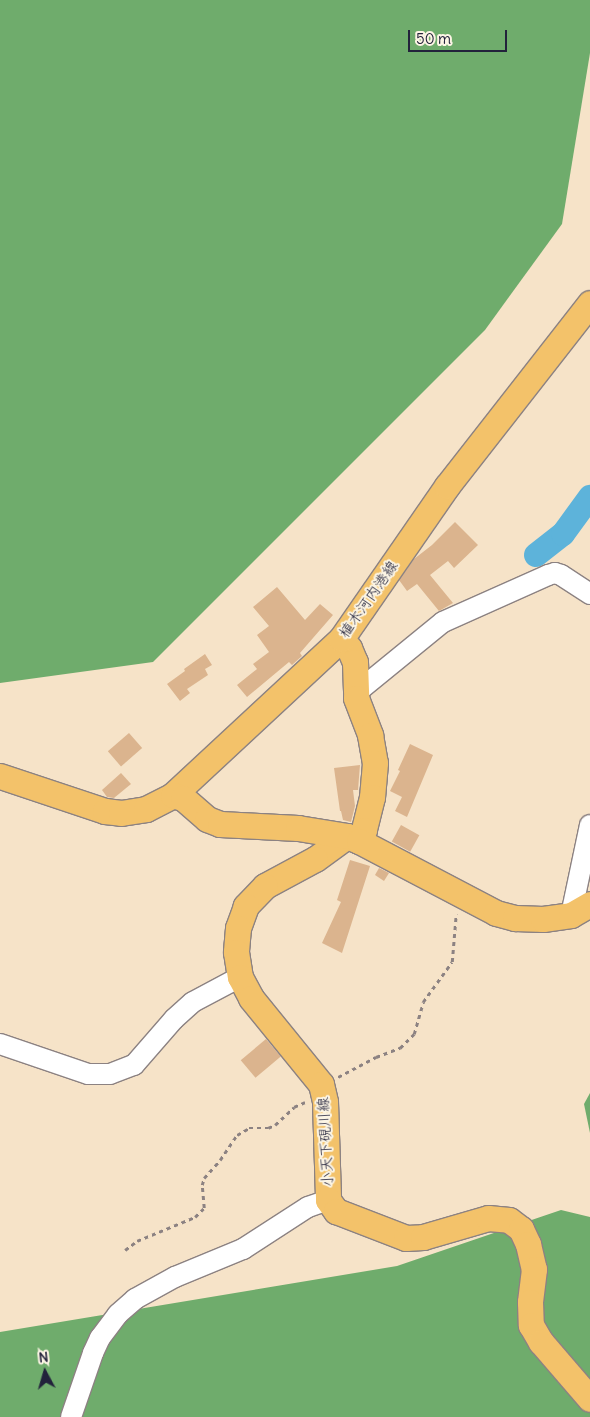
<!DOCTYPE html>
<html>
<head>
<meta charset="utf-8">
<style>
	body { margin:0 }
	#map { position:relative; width:590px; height:1417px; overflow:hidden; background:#f6e3c8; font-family:Delius,"Klee One",sans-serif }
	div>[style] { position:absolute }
	.forest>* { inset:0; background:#6fac6c }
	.river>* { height:24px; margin:-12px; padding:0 12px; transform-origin:12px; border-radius:12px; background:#5db3da }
	.building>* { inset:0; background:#dbb48e; transform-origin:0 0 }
	.path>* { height:2.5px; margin-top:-1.25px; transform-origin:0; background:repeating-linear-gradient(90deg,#8c8282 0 4px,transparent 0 8px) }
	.roads { filter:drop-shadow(1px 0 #8c8282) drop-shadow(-1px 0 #8c8282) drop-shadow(0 1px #8c8282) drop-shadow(0 -1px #8c8282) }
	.minor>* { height:20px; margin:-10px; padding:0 10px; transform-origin:10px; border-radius:10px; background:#fff }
	.major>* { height:25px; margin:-12.5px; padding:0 12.5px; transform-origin:12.5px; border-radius:12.5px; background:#f3c26a }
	span { translate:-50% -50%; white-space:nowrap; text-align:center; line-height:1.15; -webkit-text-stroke:4px #fcf5e5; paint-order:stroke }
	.street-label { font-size:15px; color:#22223b }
	.north { position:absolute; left:20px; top:1347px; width:50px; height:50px; -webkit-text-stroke:4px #fcf5e5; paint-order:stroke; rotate:354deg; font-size:14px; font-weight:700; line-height:20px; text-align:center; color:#22223b }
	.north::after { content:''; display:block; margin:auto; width:18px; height:22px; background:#22223b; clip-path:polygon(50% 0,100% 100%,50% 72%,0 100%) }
	.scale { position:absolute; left:408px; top:30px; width:99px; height:22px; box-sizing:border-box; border:2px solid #22223b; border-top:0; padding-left:6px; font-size:15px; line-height:18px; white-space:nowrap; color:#22223b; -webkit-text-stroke:4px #fcf5e5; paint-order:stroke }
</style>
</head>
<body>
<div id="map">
	<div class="forest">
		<i style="clip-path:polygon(0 0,590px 0,590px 53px,562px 224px,485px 330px,153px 662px,0 683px)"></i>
		<i style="clip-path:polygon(590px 1093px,590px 1133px,584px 1104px)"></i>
		<i style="clip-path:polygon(561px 1210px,590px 1217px,590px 1417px,0 1417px,0 1332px,397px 1266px)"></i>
	</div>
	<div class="river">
		<i style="left:536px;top:555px;width:34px;rotate:-38deg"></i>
		<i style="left:563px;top:534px;width:46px;rotate:-53.9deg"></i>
	</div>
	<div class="building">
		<i style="clip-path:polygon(455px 522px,478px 545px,454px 568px,448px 561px,430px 575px,453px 603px,439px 611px,417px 584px,407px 591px,399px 580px,414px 559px,432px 545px)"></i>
		<i style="clip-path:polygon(277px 587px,305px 620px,320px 604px,333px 615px,300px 653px,302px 656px,292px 665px,289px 662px,247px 697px,237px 685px,257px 669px,253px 664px,269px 652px,257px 635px,269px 626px,253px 607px)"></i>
		<i style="clip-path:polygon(205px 654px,212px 665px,205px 669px,208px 675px,187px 689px,190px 693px,180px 701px,167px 684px,185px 671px,184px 669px)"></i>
		<i style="left:129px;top:733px;width:20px;height:28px;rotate:49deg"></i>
		<i style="clip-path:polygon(410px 744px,433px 755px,407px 817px,395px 811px,402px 797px,390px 791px,400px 771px,398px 770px)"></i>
		<i style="clip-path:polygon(360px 765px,358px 790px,353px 790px,355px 806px,351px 822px,343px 820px,341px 811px,340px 811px,334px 768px)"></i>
		<i style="clip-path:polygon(121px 773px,131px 784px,114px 798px,107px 797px,102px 790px)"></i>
		<i style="left:401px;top:825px;width:21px;height:19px;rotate:29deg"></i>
		<i style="clip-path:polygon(350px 860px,370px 866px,342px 953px,322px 943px,341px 902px,337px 900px)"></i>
		<i style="clip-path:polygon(379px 868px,389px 873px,384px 881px,375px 875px)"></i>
		<i style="left:266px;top:1039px;width:23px;height:33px;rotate:50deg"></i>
	</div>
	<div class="path">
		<i style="left:338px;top:1077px;width:43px;rotate:-27.8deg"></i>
		<i style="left:376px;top:1057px;width:26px;rotate:-21deg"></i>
		<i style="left:400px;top:1048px;width:20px;rotate:-45deg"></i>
		<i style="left:414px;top:1034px;width:33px;rotate:-74deg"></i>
		<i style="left:423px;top:1002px;width:49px;rotate:-54.1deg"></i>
		<i style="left:452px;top:962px;width:48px;rotate:-85.2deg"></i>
		<i style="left:125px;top:1250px;width:15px;rotate:-37deg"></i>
		<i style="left:137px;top:1241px;width:63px;rotate:-22.5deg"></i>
		<i style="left:195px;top:1217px;width:13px;rotate:-45deg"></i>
		<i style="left:204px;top:1208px;width:23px;rotate:-95deg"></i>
		<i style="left:202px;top:1185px;width:7px;rotate:-74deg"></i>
		<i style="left:204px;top:1178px;width:24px;rotate:-48deg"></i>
		<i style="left:220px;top:1160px;width:30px;rotate:-56deg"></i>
		<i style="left:237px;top:1135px;width:14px;rotate:-30deg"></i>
		<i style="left:249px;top:1128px;width:19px"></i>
		<i style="left:268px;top:1128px;width:8px;rotate:-23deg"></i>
		<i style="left:275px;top:1125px;width:26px;rotate:-43deg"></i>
		<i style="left:294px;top:1107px;width:12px;rotate:-24deg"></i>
	</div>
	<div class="roads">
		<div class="minor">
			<i style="left:356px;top:690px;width:6px;rotate:-18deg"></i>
			<i style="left:362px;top:688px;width:104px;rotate:-39.2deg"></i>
			<i style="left:443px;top:622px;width:115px;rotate:-24.1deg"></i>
			<i style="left:548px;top:575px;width:7px;rotate:-16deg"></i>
			<i style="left:555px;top:573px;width:6px;rotate:18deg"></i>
			<i style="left:561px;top:575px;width:35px;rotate:33deg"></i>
			<i style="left:571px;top:915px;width:92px;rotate:-78.1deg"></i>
			<i style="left:0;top:1044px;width:93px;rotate:18.8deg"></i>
			<i style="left:88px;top:1074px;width:22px"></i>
			<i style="left:110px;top:1074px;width:26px;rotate:-21deg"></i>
			<i style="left:134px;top:1065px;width:61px;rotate:-49deg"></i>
			<i style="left:174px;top:1019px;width:25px;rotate:-42deg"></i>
			<i style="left:193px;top:1002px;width:53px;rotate:-28deg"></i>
			<i style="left:71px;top:1417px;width:68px;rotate:-71deg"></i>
			<i style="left:93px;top:1353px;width:17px;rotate:-65deg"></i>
			<i style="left:100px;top:1338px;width:30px;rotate:-53deg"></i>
			<i style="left:118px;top:1314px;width:23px;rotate:-41deg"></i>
			<i style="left:135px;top:1299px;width:46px;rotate:-28.8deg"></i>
			<i style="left:175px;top:1277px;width:74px;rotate:-22.4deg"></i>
			<i style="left:243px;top:1249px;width:77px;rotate:-32.9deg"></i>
			<i style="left:308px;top:1207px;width:21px;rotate:-19deg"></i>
		</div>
		<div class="major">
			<i style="left:341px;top:639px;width:12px;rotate:48deg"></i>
			<i style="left:349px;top:648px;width:15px;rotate:67deg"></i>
			<i style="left:355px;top:662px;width:36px;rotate:88deg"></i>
			<i style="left:356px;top:698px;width:40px;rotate:69deg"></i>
			<i style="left:370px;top:735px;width:28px;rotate:80deg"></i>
			<i style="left:375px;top:763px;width:34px;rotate:95deg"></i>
			<i style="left:372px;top:797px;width:34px;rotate:104deg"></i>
			<i style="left:364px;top:830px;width:12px;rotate:114deg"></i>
			<i style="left:359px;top:841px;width:13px;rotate:-157deg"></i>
			<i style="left:347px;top:836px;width:39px;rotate:144deg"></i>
			<i style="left:315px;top:859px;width:57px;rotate:151.6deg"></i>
			<i style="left:265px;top:886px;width:28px;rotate:134deg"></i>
			<i style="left:246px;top:906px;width:23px;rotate:110deg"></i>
			<i style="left:238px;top:928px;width:24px;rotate:95deg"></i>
			<i style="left:236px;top:952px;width:25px;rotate:81deg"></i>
			<i style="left:240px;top:977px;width:24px;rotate:62deg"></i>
			<i style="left:251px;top:998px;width:111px;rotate:50.9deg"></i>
			<i style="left:321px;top:1084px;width:18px;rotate:77deg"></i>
			<i style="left:325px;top:1102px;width:98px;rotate:88.2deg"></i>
			<i style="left:328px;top:1200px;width:14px;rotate:54deg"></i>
			<i style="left:336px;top:1211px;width:75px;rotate:21.1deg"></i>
			<i style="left:406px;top:1238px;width:17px;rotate:-3deg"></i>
			<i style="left:423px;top:1237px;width:68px;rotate:-16.3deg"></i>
			<i style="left:488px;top:1218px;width:21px;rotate:5deg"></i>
			<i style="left:509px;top:1220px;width:15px;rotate:37deg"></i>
			<i style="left:521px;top:1229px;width:17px;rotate:65deg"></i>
			<i style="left:528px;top:1244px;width:26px;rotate:77deg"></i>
			<i style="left:534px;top:1269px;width:33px;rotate:97deg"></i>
			<i style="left:530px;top:1302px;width:23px;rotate:88deg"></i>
			<i style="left:531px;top:1325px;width:20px;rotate:60deg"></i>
			<i style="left:541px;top:1342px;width:75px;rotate:49.3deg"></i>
			<i style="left:0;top:776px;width:111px;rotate:18.4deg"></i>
			<i style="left:105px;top:811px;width:16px;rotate:7deg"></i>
			<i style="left:121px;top:813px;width:25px;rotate:-9deg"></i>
			<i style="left:146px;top:809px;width:30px;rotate:-27deg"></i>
			<i style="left:173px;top:795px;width:229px;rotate:-42.9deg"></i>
			<i style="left:341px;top:639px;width:186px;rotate:-55.3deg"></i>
			<i style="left:447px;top:486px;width:232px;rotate:-52deg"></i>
			<i style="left:173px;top:795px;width:10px;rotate:17deg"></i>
			<i style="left:183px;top:798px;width:32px;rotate:41deg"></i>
			<i style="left:207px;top:819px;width:14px;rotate:21deg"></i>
			<i style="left:220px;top:824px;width:78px;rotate:2.9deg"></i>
			<i style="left:298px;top:828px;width:50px;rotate:9.3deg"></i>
			<i style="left:359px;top:841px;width:155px;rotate:27.7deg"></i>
			<i style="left:496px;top:913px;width:20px;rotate:15deg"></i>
			<i style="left:515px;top:918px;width:28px;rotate:2deg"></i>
			<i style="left:543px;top:919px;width:28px;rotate:-8deg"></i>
			<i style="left:571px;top:915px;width:22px;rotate:-30deg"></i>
		</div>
	</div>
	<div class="street-label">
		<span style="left:368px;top:599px;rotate:-55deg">植木河内港線</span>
		<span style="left:325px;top:1142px;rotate:-93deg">小天下硯川線</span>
	</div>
	<div class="north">N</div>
	<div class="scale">50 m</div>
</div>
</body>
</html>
